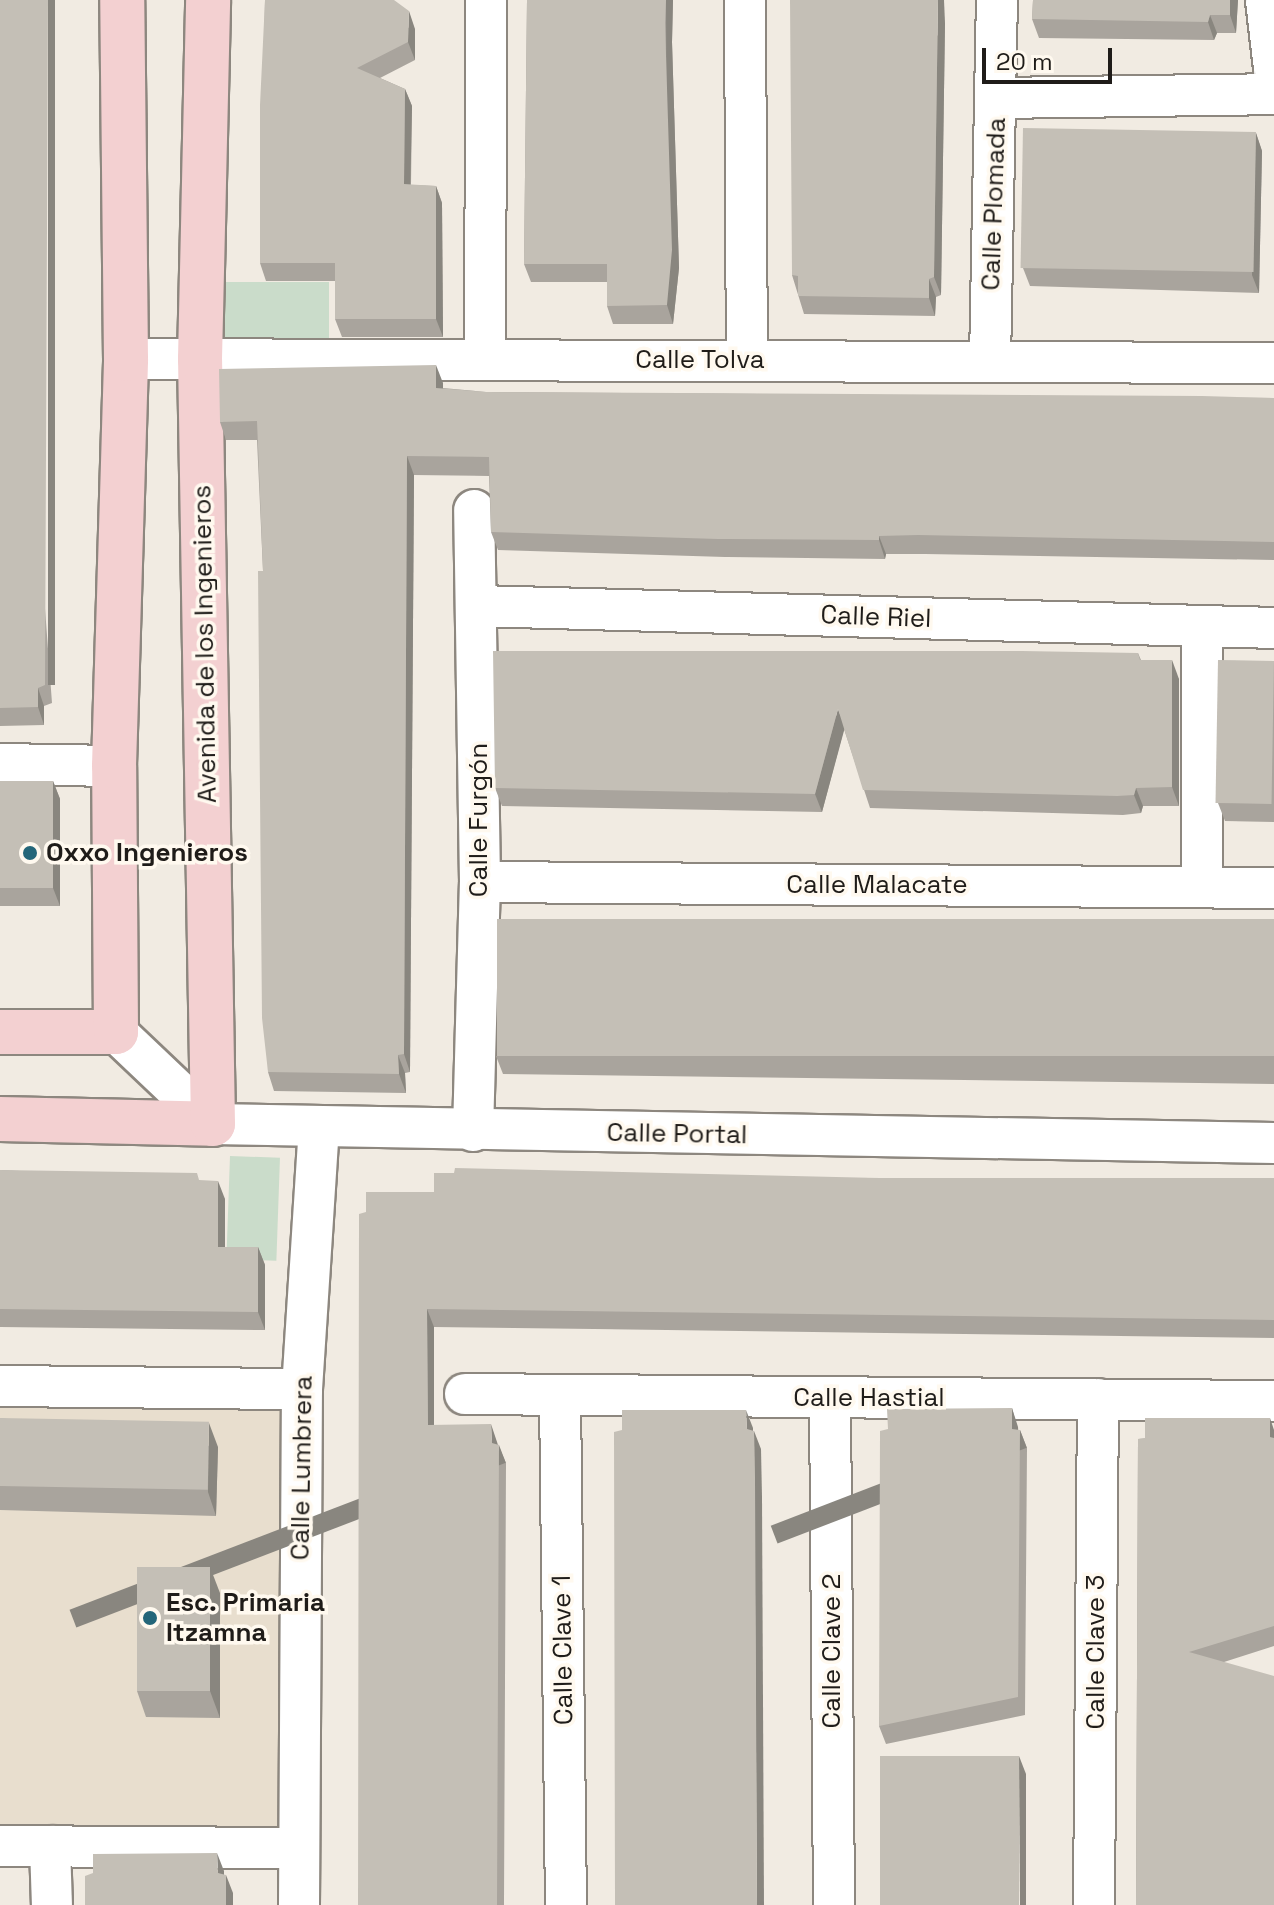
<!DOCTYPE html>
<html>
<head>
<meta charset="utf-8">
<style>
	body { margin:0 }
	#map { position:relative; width:1274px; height:1905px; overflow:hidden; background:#f1ebe2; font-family:"Space Grotesk",sans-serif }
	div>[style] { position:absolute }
	.built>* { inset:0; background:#e8dece; transform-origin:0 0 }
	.green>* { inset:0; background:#cadcca; transform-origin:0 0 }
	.roads { filter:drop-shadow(2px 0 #8d877f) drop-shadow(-2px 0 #8d877f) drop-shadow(0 2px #8d877f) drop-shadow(0 -2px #8d877f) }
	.street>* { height:40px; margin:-20px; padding:0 20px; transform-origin:20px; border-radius:20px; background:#fff }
	.secondary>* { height:44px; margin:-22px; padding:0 22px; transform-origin:22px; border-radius:22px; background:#f3d0d1 }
	.wall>* { inset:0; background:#a9a49d }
	.shaded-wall>* { inset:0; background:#89867f; transform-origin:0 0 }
	.building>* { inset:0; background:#c4bfb6; transform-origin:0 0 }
	.dots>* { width:22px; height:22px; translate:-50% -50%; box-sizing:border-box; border:4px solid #fff9ef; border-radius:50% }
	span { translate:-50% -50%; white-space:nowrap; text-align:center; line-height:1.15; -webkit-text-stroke:7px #fff9ef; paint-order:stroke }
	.street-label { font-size:26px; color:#1f1c19 }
	.poi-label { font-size:26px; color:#1f1c19; font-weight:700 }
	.left { translate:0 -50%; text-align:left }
	.scale { position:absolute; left:982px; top:48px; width:130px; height:36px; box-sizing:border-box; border:4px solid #1f1c19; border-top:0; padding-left:10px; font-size:24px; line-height:28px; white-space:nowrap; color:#1f1c19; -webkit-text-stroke:6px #fff9ef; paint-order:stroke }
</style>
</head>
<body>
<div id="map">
	<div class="built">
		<i style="left:0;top:1386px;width:302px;height:460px;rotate:1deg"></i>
	</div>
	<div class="green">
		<i style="left:200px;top:282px;width:129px;height:77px"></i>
		<i style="left:230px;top:1156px;width:50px;height:103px;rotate:2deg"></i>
	</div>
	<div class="roads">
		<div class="street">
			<i style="left:745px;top:0;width:360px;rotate:89.7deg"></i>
			<i style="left:1266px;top:0;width:68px;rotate:83.3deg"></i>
			<i style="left:997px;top:98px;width:277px;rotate:-0.8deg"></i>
			<i style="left:485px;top:358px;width:358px;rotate:-89.8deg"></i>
			<i style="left:126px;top:359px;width:1148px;rotate:0.2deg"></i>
			<i style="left:990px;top:361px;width:361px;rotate:-88.9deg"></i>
			<i style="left:478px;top:606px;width:796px;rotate:1.58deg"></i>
			<i style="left:0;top:764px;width:114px;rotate:1deg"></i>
			<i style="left:480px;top:882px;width:794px;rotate:0.43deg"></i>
			<i style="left:1202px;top:886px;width:260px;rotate:-90deg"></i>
			<i style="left:116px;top:1032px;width:134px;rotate:43.5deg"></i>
			<i style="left:213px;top:1124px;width:1061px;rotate:1.03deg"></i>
			<i style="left:473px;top:1131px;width:249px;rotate:-88.4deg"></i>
			<i style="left:480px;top:882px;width:372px;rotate:-90.9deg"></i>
			<i style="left:0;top:1386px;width:302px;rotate:0.6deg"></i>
			<i style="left:465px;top:1394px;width:809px;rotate:0.5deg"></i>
			<i style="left:560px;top:1395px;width:510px;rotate:89.33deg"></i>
			<i style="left:830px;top:1397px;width:508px;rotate:89.55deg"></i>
			<i style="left:0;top:1846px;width:298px;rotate:0.4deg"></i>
			<i style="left:50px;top:1846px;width:59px;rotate:88.1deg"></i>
			<i style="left:299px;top:1905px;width:516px;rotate:-89.67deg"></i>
			<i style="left:302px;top:1389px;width:262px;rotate:-86.3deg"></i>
			<i style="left:1094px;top:1905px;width:506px;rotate:-89.55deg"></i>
		</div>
		<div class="secondary">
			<i style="left:0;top:1032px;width:116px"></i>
			<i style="left:116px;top:1032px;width:266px;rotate:-90.4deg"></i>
			<i style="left:114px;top:766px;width:407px;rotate:-88.3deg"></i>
			<i style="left:126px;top:359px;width:359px;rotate:-90.6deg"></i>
			<i style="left:0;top:1119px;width:213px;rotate:1.3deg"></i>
			<i style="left:213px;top:1124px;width:765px;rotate:-90.97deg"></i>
			<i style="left:200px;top:359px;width:359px;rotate:-88.7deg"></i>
		</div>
	</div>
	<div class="wall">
		<i style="clip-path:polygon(0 0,52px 703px,44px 706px,44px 725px,0 726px)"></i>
		<i style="clip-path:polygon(265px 0,415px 29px,415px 60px,380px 78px,405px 89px,412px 106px,411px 185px,436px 186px,442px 203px,443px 337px,342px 337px,335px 319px,335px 281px,266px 281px,260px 263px)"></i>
		<i style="clip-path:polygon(527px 0,673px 0,672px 42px,679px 268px,673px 324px,613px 324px,607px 306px,607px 282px,531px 282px,524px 264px)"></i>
		<i style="clip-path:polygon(1033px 0,1238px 0,1236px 33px,1217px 33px,1214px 40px,1039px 38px,1032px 19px)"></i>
		<i style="clip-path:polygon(945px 23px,941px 295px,936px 297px,935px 316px,804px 314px,792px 275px)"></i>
		<i style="clip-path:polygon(1256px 133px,1262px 151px,1259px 293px,1030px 286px,1023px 268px)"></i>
		<i style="clip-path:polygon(443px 383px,443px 388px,486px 392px,1274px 398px,1274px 560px,925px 554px,886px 554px,885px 559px,725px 557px,498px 550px,491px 532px,489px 476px,414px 475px,410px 1072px,405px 1073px,406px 1093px,274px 1091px,268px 1072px,263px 571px,257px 440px,226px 440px,220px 422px)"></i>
		<i style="clip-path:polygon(1138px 653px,1141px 660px,1179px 679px,1179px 806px,1143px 806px,1141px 813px,1123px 815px,870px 808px,844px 729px,822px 812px,502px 806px,495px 788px)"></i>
		<i style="clip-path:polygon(1274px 661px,1274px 822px,1225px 821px,1218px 803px)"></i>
		<i style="clip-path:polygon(0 781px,53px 781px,60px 799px,60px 906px,0 906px)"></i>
		<i style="clip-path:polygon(1274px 921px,1274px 1084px,503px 1074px,496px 1056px)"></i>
		<i style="clip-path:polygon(0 1170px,199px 1180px,225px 1199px,225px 1247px,258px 1247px,265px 1265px,265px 1330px,0 1327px)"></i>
		<i style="clip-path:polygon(880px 1178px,1274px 1178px,1274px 1338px,434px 1327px,434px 1425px,497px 1442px,506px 1463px,504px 1905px,358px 1905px,434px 1192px)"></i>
		<i style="clip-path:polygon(1012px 1408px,1018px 1430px,1020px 1430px,1027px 1448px,1025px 1715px,886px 1744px,879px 1726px)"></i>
		<i style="clip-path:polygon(0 1418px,218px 1447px,216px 1516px,0 1510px)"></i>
		<i style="clip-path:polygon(1274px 1430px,1274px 1646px,1224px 1662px,1136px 1905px,1138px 1439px)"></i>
		<i style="clip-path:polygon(220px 1593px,220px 1718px,146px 1717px,137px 1691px)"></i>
	</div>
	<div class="shaded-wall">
		<i style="left:48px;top:0;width:7px;height:685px"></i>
		<i style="clip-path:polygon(666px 0,673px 0,672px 42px,679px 268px,673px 324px,667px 305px)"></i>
		<i style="clip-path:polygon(938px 0,944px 0,945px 23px,941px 295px,934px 277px)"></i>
		<i style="clip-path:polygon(1230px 0,1238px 0,1236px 33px,1230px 15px)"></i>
		<i style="clip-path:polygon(409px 11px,415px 29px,415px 60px,408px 42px)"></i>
		<i style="clip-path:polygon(1210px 15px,1217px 33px,1214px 40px,1208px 22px)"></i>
		<i style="clip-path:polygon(405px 89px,412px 106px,410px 202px,404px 184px)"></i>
		<i style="clip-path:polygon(1256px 133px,1262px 151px,1259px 293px,1252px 275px)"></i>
		<i style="clip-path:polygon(436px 186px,442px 203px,443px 337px,436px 319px)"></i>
		<i style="clip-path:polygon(929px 279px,936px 297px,935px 316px,929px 298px)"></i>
		<i style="clip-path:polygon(436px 365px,443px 383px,443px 406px,436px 388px)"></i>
		<i style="clip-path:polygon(407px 456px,414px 475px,410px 1072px,404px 1054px)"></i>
		<i style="clip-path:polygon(879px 536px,886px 554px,885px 559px,879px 540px)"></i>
		<i style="clip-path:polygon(1172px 660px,1179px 679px,1179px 806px,1172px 787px)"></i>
		<i style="clip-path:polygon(38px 688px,44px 706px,44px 725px,38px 707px)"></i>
		<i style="clip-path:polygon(838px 709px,845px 727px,822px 812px,815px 794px)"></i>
		<i style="clip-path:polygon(53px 781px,60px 799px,60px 906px,53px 888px)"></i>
		<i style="clip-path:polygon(1136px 788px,1143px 806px,1141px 813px,1134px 795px)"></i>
		<i style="clip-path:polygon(398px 1055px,405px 1073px,406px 1093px,399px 1074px)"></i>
		<i style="clip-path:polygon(218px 1181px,225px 1199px,225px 1265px,218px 1247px)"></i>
		<i style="clip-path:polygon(258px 1247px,265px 1265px,265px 1330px,258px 1312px)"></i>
		<i style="clip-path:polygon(427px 1309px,434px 1327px,434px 1444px,428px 1425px)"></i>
		<i style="clip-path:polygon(1012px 1408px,1018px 1427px,1019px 1447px,1012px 1429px)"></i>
		<i style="clip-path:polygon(746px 1410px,753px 1428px,753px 1447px,747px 1429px)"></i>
		<i style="clip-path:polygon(1270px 1418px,1274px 1430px,1274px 1449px,1270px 1437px)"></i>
		<i style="clip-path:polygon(209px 1423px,218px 1447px,216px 1516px,208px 1492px)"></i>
		<i style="clip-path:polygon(491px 1424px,497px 1442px,498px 1461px,492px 1443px)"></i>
		<i style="left:1020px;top:1430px;width:19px;height:267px;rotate:69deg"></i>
		<i style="clip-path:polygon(754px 1431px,761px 1449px,762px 1497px,764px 1905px,757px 1905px)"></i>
		<i style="left:499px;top:1445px;width:19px;height:460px;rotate:69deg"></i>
		<i style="clip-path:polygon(210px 1567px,220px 1593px,220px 1718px,210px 1691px)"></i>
		<i style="clip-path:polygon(1019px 1756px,1026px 1774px,1026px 1905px,1020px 1905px)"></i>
		<i style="clip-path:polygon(217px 1853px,224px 1871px,224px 1891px,218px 1873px)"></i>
		<i style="clip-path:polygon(226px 1875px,233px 1893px,233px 1905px,226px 1905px)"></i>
	</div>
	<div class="building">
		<i style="clip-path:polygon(0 0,48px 0,45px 685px,38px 688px,38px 707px,0 708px)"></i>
		<i style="clip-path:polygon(265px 0,394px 0,409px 11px,408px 42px,357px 68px,405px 89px,404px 184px,436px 186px,436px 319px,335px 319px,335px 263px,260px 263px,260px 105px)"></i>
		<i style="clip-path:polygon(527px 0,666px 0,665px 23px,672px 250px,667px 305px,607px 306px,607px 264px,524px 264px)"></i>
		<i style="clip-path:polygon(790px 0,938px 0,934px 277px,929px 279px,929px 298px,798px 296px,798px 276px,792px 275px)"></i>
		<i style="clip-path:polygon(1033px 0,1230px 0,1230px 15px,1210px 15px,1208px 22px,1032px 19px)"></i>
		<i style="left:1023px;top:128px;width:233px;height:140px;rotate:1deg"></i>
		<i style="clip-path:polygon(436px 365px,436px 388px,486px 392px,1202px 396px,1274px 398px,1274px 542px,918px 535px,879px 536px,879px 540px,718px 539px,491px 532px,489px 457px,407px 456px,404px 1054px,398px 1055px,399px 1074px,268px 1072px,262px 1018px,258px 571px,263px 571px,257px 421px,220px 422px,219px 369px)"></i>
		<i style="clip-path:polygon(493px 651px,1022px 651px,1138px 653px,1140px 660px,1172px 660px,1172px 787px,1136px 788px,1134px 795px,1117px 796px,863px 790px,838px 709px,815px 794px,495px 788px)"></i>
		<i style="left:1218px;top:660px;width:56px;height:143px;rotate:1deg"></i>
		<i style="left:0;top:781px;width:53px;height:107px"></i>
		<i style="left:497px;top:919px;width:777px;height:137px"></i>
		<i style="clip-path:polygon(455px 1168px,880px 1178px,1274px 1178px,1274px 1320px,427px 1309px,428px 1425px,491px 1424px,492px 1443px,499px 1445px,497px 1905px,358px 1905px,359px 1214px,366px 1212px,366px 1192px,434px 1192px,434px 1173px,454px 1173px)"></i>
		<i style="clip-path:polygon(0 1170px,197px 1173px,199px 1180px,218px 1181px,218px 1247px,258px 1247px,258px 1312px,0 1309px)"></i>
		<i style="clip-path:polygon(1012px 1408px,1012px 1429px,1020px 1430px,1018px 1697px,879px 1726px,880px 1431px,888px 1429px,887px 1409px)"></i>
		<i style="clip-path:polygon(622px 1410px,746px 1410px,747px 1429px,754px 1431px,755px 1478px,757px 1905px,615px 1905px,614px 1432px,622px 1430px)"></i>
		<i style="left:0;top:1418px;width:209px;height:68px;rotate:1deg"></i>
		<i style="clip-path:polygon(1145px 1418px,1270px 1418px,1270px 1437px,1274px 1438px,1274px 1626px,1189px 1652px,1274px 1676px,1274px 1905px,1136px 1905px,1138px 1439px,1145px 1438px)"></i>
		<i style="left:137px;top:1567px;width:73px;height:124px"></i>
		<i style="left:1019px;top:1756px;width:149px;height:139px;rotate:90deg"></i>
		<i style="clip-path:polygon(217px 1853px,218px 1873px,226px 1875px,226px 1905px,85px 1905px,85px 1876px,93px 1873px,93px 1854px)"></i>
	</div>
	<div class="dots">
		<i style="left:30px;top:853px;background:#246679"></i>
		<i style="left:150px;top:1618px;background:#246679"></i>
	</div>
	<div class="street-label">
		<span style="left:994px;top:204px;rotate:-88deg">Calle Plomada</span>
		<span style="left:700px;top:360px">Calle Tolva</span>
		<span style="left:876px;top:617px;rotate:2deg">Calle Riel</span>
		<span style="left:205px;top:644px;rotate:-91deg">Avenida de los Ingenieros</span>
		<span style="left:479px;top:820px;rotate:-90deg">Calle Furgón</span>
		<span style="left:877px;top:885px">Calle Malacate</span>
		<span style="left:677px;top:1134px;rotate:1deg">Calle Portal</span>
		<span style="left:869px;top:1398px">Calle Hastial</span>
		<span style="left:302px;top:1468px;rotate:-89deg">Calle Lumbrera</span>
		<span style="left:563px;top:1650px;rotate:-91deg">Calle Clave 1</span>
		<span style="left:832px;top:1651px;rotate:-90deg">Calle Clave 2</span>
		<span style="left:1096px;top:1652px;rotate:-90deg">Calle Clave 3</span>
	</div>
	<div class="poi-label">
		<span class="left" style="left:46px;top:853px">Oxxo Ingenieros</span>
		<span class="left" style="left:166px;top:1618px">Esc. Primaria<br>Itzamna</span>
	</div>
	<div class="scale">20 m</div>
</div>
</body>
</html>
